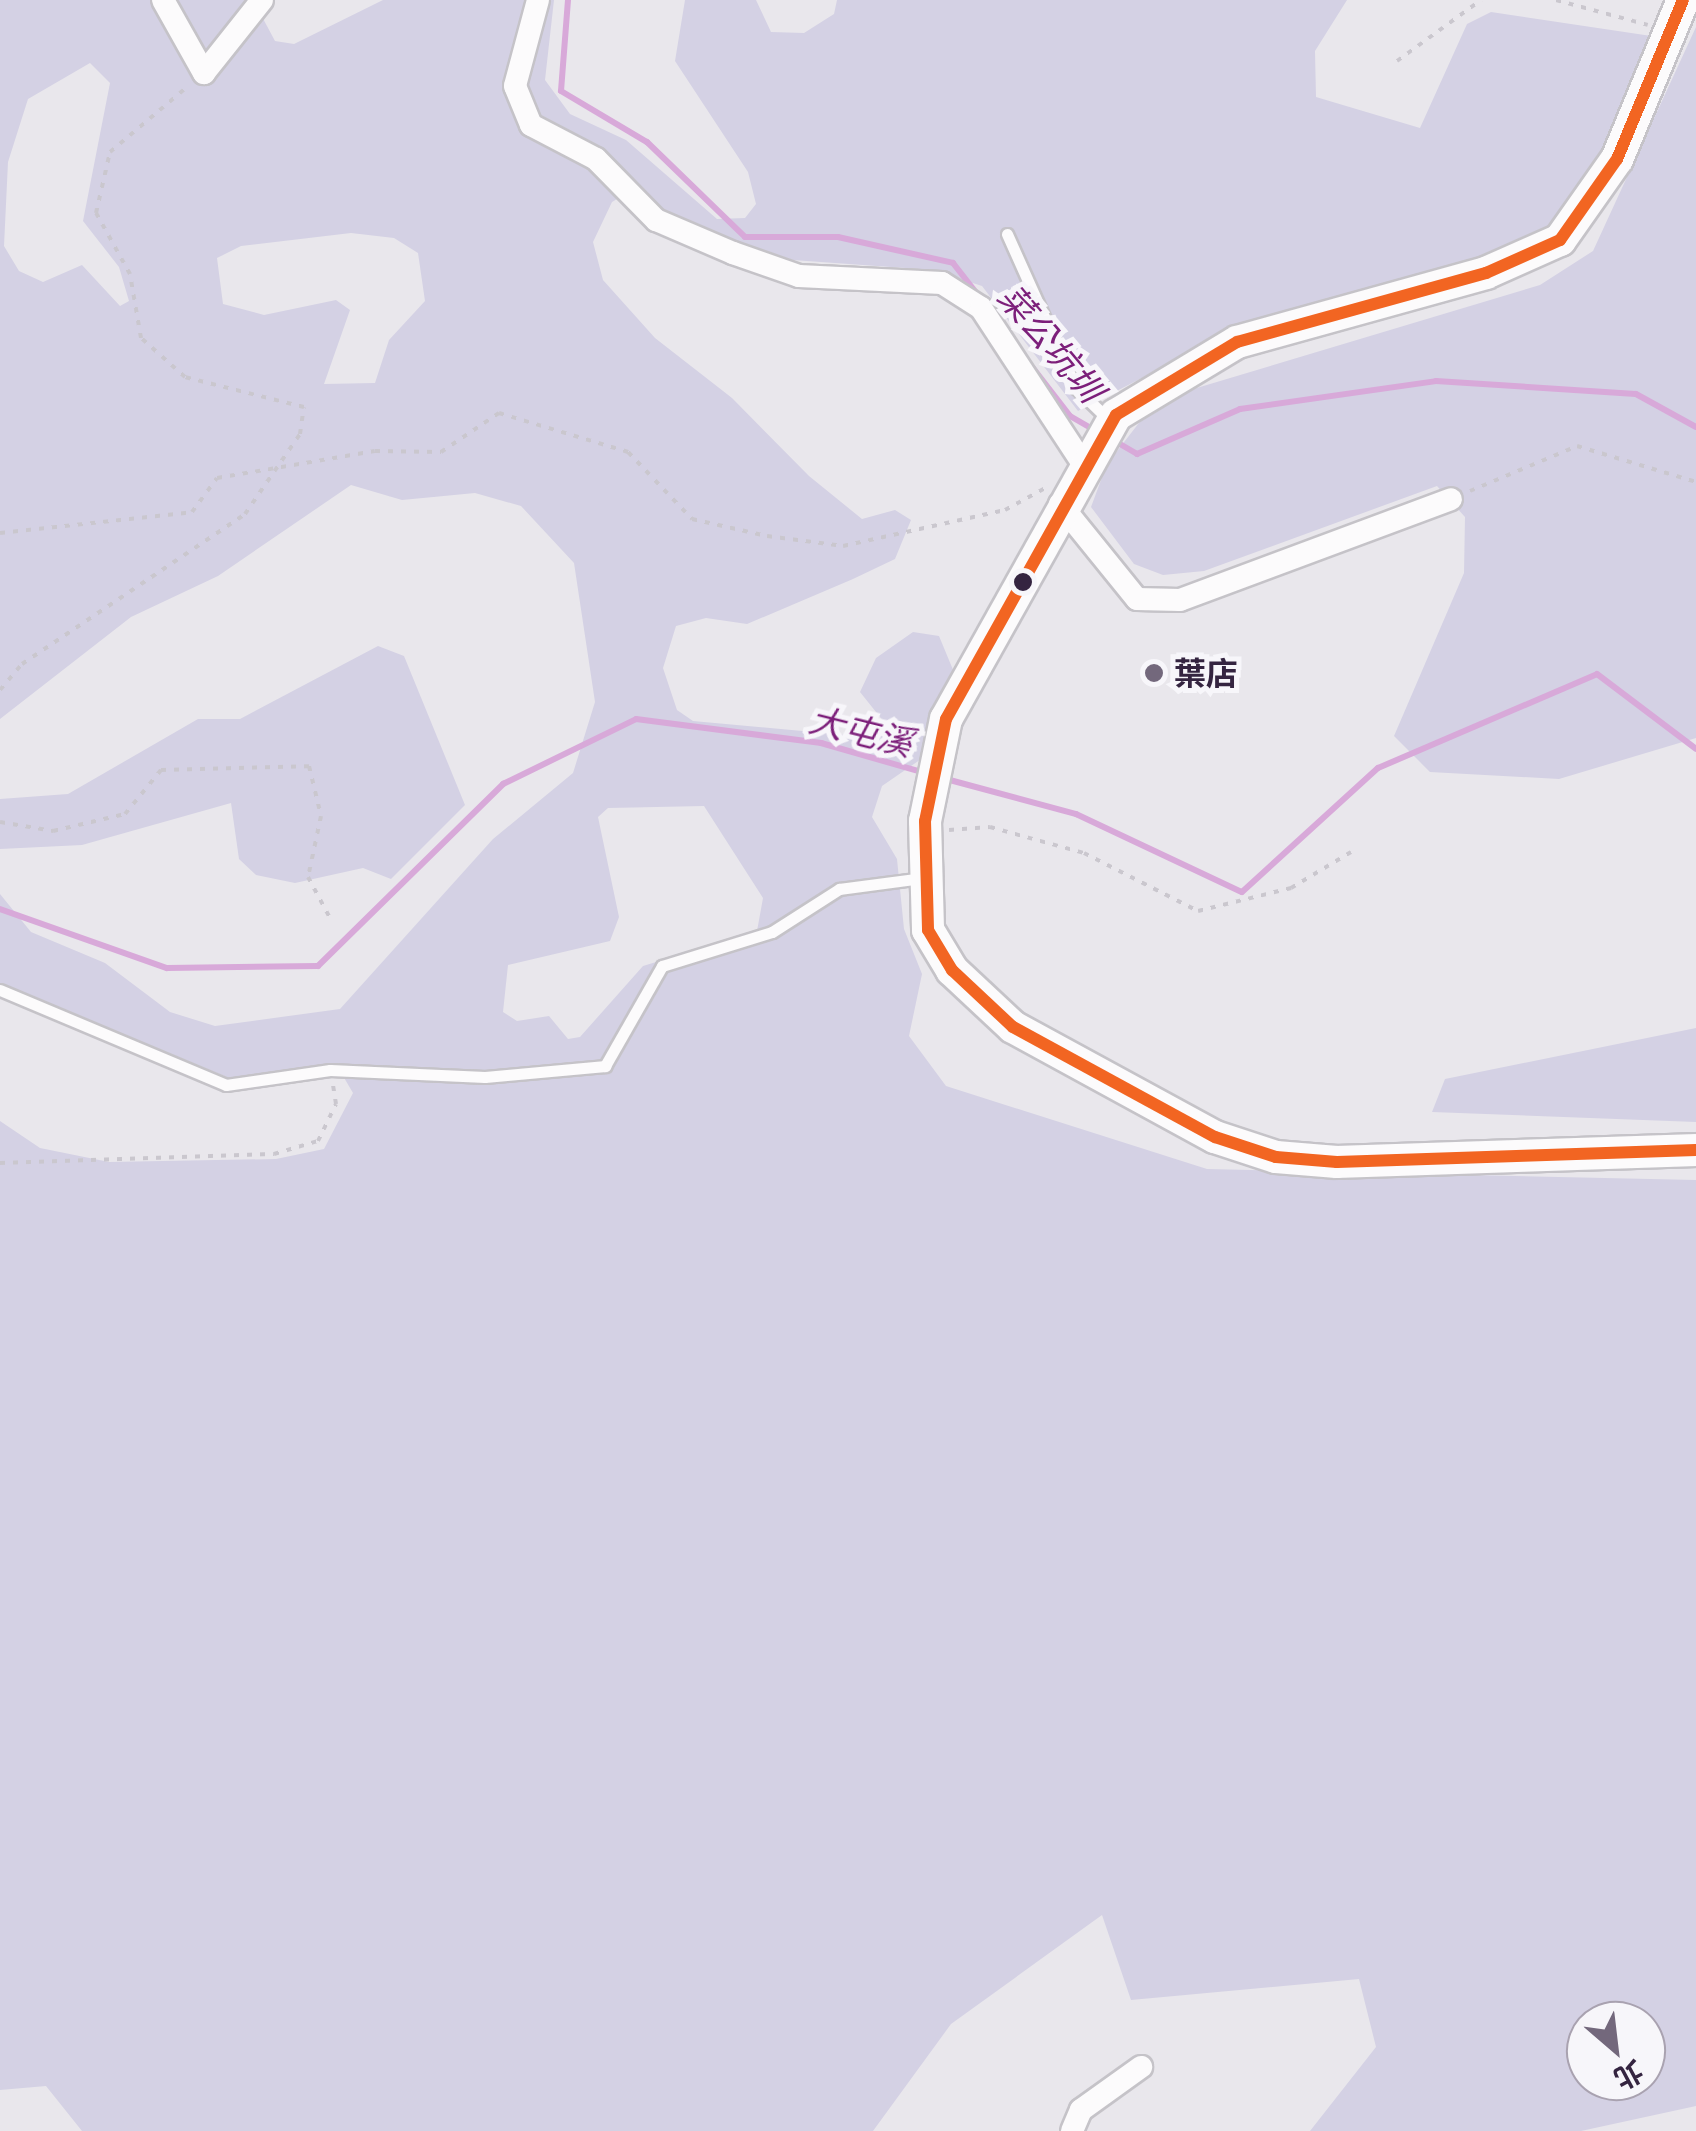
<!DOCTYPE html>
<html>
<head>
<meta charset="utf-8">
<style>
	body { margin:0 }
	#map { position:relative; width:1696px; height:2131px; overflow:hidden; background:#e9e7ec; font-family:"Open Sans","Noto Sans TC",sans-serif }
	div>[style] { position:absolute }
	.green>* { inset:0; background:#d4d1e4 }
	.stream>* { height:6px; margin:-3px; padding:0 3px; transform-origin:3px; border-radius:3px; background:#d8a9d9 }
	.path>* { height:4px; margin-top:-2px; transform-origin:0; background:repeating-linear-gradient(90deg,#cac7ce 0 5px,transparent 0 13px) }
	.roads { filter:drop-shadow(2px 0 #c5c3c8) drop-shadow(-2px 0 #c5c3c8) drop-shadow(0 2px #c5c3c8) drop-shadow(0 -2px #c5c3c8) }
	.lane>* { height:11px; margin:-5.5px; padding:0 5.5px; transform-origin:5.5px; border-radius:5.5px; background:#fcfbfc }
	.street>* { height:22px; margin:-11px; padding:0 11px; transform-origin:11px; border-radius:11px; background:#fcfbfc }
	.secondary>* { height:32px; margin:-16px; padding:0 16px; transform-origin:16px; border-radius:16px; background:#fcfbfc }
	.bus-1>* { height:12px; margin:-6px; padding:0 6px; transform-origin:6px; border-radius:6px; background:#f26522 }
	.dots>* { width:28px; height:28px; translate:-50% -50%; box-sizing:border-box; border:5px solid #f7f6fa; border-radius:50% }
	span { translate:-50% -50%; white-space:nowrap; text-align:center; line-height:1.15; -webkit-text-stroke:10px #f7f6fa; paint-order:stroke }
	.poi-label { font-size:32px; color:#342440; font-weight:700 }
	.left { translate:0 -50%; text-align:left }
	.water-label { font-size:35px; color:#7c1f7a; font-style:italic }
	.north { position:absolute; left:1566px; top:2001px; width:100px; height:100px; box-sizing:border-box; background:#f7f6fa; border:2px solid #a9a2b0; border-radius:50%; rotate:152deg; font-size:28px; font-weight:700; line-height:40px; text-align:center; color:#342440 }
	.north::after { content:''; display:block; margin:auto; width:35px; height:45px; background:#73687c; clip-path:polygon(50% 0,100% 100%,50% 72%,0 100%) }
</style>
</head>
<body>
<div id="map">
	<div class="green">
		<i style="clip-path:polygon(evenodd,0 0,253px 0,275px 41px,294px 44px,383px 0,554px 0,545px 80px,570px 114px,626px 140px,717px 219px,745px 218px,756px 204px,748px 172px,675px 61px,685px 0,756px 0,771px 32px,804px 33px,834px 14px,837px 0,1347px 0,1315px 51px,1316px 97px,1420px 128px,1467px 24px,1491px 12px,1658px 37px,1580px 202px,1551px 229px,1520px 247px,1219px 338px,1078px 411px,982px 286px,933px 270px,793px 260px,672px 219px,635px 188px,612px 202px,593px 242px,603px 280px,655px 338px,732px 398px,809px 476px,862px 519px,895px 510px,911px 520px,895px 559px,853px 579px,747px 624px,706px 618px,676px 626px,663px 668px,677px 710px,693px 721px,856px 736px,884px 722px,860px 692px,876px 658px,913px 632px,939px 636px,956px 677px,927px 755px,882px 786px,872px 817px,897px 859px,904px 929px,922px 974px,909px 1036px,946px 1086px,1207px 1169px,1696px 1180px,1696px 2106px,1581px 2131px,1310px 2131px,1376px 2047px,1359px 1979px,1131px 2000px,1102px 1915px,951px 2024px,873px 2131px,82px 2131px,46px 2086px,0 2090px,0 1121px,40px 1148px,109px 1162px,276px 1159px,324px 1149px,353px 1093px,336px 1064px,229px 1078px,0 983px,0 894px,31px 932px,105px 963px,170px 1012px,215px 1026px,340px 1009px,493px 839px,573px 773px,595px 702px,574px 563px,521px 506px,475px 493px,402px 500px,351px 485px,218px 576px,131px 617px,0 719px,0 0,90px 63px,110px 83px,83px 221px,119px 267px,129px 301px,120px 306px,82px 265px,43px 282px,19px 271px,4px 246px,8px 162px,28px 99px,90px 63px,0 0,351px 233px,394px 238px,418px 253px,425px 301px,389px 340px,375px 383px,324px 384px,350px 310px,336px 300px,264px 315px,223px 304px,217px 258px,241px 246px,351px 233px,0 0,704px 806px,763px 898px,757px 931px,643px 966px,580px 1037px,568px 1039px,549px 1016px,517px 1021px,503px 1012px,508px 965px,610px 941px,619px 917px,598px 817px,608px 808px,704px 806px,0 0,1586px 2021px,1646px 2021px,1646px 2081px,1586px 2081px,1586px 2021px)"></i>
		<i style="clip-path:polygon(1696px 27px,1696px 738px,1559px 779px,1430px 772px,1394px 736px,1464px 573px,1465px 517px,1437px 486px,1204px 571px,1163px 575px,1134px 564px,1091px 507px,1107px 464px,1149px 410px,1180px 393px,1540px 285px,1593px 251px)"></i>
		<i style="clip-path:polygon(378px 646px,404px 656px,465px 805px,391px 879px,363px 868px,295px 883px,256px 875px,239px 859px,231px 803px,82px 845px,0 849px,0 799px,68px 794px,198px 719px,240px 719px)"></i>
		<i style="clip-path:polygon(1696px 1028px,1696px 1122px,1432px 1112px,1445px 1079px)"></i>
	</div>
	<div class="stream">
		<i style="left:568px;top:0;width:91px;rotate:94.4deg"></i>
		<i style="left:561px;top:91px;width:100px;rotate:30.7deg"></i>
		<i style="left:647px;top:142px;width:136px;rotate:44.1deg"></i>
		<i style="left:745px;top:237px;width:93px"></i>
		<i style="left:838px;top:237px;width:118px;rotate:12.7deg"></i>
		<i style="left:953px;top:263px;width:39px;rotate:52deg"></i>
		<i style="left:1033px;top:368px;width:61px;rotate:52.4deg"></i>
		<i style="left:1070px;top:416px;width:32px;rotate:30deg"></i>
		<i style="left:1113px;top:440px;width:28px;rotate:30deg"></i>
		<i style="left:1137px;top:454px;width:112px;rotate:-23.6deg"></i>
		<i style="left:1240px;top:409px;width:198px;rotate:-8.1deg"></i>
		<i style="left:1436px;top:381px;width:200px;rotate:3.7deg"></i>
		<i style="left:1636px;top:394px;width:68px;rotate:28.8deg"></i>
		<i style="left:946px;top:779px;width:135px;rotate:15.1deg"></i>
		<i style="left:1076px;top:814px;width:183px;rotate:25.2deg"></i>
		<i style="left:1242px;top:892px;width:184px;rotate:-42.4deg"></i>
		<i style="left:1378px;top:768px;width:238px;rotate:-23.2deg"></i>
		<i style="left:1597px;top:674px;width:124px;rotate:37.1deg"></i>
		<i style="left:0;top:909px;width:177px;rotate:19.5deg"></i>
		<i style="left:167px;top:968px;width:151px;rotate:-0.8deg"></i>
		<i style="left:318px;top:966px;width:260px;rotate:-44.5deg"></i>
		<i style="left:503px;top:784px;width:148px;rotate:-26deg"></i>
		<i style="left:636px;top:719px;width:187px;rotate:7.4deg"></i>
		<i style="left:821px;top:743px;width:108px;rotate:16.1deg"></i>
	</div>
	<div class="path">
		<i style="left:1556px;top:0;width:95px;rotate:15.2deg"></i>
		<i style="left:1397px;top:61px;width:104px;rotate:-36deg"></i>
		<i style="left:1470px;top:491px;width:116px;rotate:-22.8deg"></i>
		<i style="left:1577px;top:446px;width:124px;rotate:16.8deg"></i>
		<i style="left:0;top:533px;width:193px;rotate:-6.2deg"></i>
		<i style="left:192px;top:512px;width:42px;rotate:-53.7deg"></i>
		<i style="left:217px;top:478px;width:160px;rotate:-9.7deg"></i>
		<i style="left:375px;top:451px;width:66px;rotate:0.9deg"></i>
		<i style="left:441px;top:452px;width:70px;rotate:-33.9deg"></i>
		<i style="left:499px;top:413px;width:135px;rotate:16.8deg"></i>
		<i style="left:628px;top:452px;width:93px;rotate:46.3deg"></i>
		<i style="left:692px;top:519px;width:77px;rotate:12.8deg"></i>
		<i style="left:767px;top:536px;width:77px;rotate:7.5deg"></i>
		<i style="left:843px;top:546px;width:166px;rotate:-12.5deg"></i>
		<i style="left:1005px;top:510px;width:48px;rotate:-28.7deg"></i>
		<i style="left:0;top:690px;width:34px;rotate:-50deg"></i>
		<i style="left:22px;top:664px;width:269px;rotate:-33.9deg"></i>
		<i style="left:245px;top:514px;width:97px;rotate:-55.5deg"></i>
		<i style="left:300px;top:434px;width:27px;rotate:-82deg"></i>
		<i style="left:304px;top:407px;width:123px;rotate:-165.9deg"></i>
		<i style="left:185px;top:377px;width:59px;rotate:-138.4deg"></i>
		<i style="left:141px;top:338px;width:65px;rotate:-99.8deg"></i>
		<i style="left:130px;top:274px;width:70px;rotate:-119.1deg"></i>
		<i style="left:96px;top:213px;width:63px;rotate:-77.1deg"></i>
		<i style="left:110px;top:152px;width:102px;rotate:-40.2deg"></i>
		<i style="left:0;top:822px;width:54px;rotate:9.6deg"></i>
		<i style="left:53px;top:831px;width:74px;rotate:-13.3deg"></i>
		<i style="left:125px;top:814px;width:57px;rotate:-50.7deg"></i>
		<i style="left:161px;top:770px;width:148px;rotate:-1.5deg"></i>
		<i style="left:309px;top:766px;width:51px;rotate:76.5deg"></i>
		<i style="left:321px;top:816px;width:62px;rotate:102deg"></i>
		<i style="left:308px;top:877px;width:47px;rotate:61.8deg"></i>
		<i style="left:949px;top:830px;width:41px;rotate:-4.2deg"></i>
		<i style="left:990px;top:827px;width:98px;rotate:15.5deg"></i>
		<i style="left:1084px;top:853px;width:128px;rotate:27deg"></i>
		<i style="left:1198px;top:911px;width:96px;rotate:-13.9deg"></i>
		<i style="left:1291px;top:888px;width:70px;rotate:-31deg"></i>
		<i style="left:0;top:1163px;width:274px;rotate:-1.9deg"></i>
		<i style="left:274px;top:1154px;width:46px;rotate:-16.5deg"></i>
		<i style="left:318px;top:1141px;width:41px;rotate:-64.1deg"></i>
		<i style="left:336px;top:1104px;width:19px;rotate:-99deg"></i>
	</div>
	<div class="roads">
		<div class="lane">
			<i style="left:1007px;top:234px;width:169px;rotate:65.9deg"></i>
			<i style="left:1076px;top:388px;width:45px;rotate:44.1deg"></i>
			<i style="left:0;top:990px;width:245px;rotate:22.8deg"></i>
			<i style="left:226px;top:1085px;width:105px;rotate:-8.2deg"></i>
			<i style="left:330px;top:1070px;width:155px;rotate:2.6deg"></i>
			<i style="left:485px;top:1077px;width:121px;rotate:-5.2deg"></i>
			<i style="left:605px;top:1066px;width:115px;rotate:-60.3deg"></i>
			<i style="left:662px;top:966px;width:115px;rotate:-17.2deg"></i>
			<i style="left:772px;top:932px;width:80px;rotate:-32.7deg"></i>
			<i style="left:839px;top:889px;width:85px;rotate:-7.5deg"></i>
		</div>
		<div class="street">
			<i style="left:163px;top:0;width:84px;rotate:60.7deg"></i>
			<i style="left:204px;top:73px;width:93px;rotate:-51.5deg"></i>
			<i style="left:538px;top:0;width:89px;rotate:105deg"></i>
			<i style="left:515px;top:86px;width:42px;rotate:67.7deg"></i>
			<i style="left:531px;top:125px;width:73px;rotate:27.6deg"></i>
			<i style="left:596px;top:159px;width:86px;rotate:45.5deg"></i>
			<i style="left:656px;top:220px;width:84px;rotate:23.2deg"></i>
			<i style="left:733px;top:253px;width:70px;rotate:19.2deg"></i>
			<i style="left:799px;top:276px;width:143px;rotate:2.8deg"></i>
			<i style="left:942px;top:283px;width:46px;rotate:32.7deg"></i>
			<i style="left:981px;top:308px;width:186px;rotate:56.8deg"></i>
			<i style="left:1060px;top:504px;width:122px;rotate:51deg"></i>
			<i style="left:1137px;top:599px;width:43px;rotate:1.3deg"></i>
			<i style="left:1180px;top:600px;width:289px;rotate:-20.4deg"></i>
			<i style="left:1072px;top:2131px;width:23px;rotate:-67deg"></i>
			<i style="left:1081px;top:2110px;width:74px;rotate:-35.6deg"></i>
		</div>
		<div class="secondary">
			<i style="left:1683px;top:0;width:172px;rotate:112.5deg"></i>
			<i style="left:1617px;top:159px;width:99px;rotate:125.1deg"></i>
			<i style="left:1560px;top:240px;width:81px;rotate:156deg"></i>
			<i style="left:1486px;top:273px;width:258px;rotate:164.5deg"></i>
			<i style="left:1237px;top:342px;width:141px;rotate:148.9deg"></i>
			<i style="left:1116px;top:415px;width:348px;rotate:119.2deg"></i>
			<i style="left:946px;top:719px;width:104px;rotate:101.6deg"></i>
			<i style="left:925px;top:821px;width:109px;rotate:88.4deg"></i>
			<i style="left:928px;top:930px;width:47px;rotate:59deg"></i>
			<i style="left:952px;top:970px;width:83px;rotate:43.1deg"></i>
			<i style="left:1013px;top:1027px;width:230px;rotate:28.6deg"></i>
			<i style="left:1215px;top:1137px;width:64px;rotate:18.2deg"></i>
			<i style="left:1276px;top:1157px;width:61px;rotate:4.7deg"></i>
			<i style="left:1337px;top:1162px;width:359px;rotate:-1.9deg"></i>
		</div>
	</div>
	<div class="bus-1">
		<i style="left:1683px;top:0;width:172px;rotate:112.5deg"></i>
		<i style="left:1617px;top:159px;width:99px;rotate:125.1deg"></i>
		<i style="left:1560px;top:240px;width:81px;rotate:156deg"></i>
		<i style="left:1486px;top:273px;width:258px;rotate:164.5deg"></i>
		<i style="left:1237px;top:342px;width:141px;rotate:148.9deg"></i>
		<i style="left:1116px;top:415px;width:348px;rotate:119.2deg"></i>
		<i style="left:946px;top:719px;width:104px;rotate:101.6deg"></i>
		<i style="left:925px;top:821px;width:109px;rotate:88.4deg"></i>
		<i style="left:928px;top:930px;width:47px;rotate:59deg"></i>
		<i style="left:952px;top:970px;width:83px;rotate:43.1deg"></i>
		<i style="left:1013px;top:1027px;width:230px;rotate:28.6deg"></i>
		<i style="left:1215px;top:1137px;width:64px;rotate:18.2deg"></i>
		<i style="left:1276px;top:1157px;width:61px;rotate:4.7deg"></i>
		<i style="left:1337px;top:1162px;width:359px;rotate:-1.9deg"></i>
	</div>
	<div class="dots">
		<i style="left:1023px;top:582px;background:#342440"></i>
		<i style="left:1154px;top:673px;background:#73687c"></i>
	</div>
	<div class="poi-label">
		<span class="left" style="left:1174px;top:673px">葉店</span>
	</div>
	<div class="water-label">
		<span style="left:1051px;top:343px;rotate:50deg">菜公坑圳</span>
		<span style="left:861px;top:731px;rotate:14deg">大屯溪</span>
	</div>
	<div class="north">北</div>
</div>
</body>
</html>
